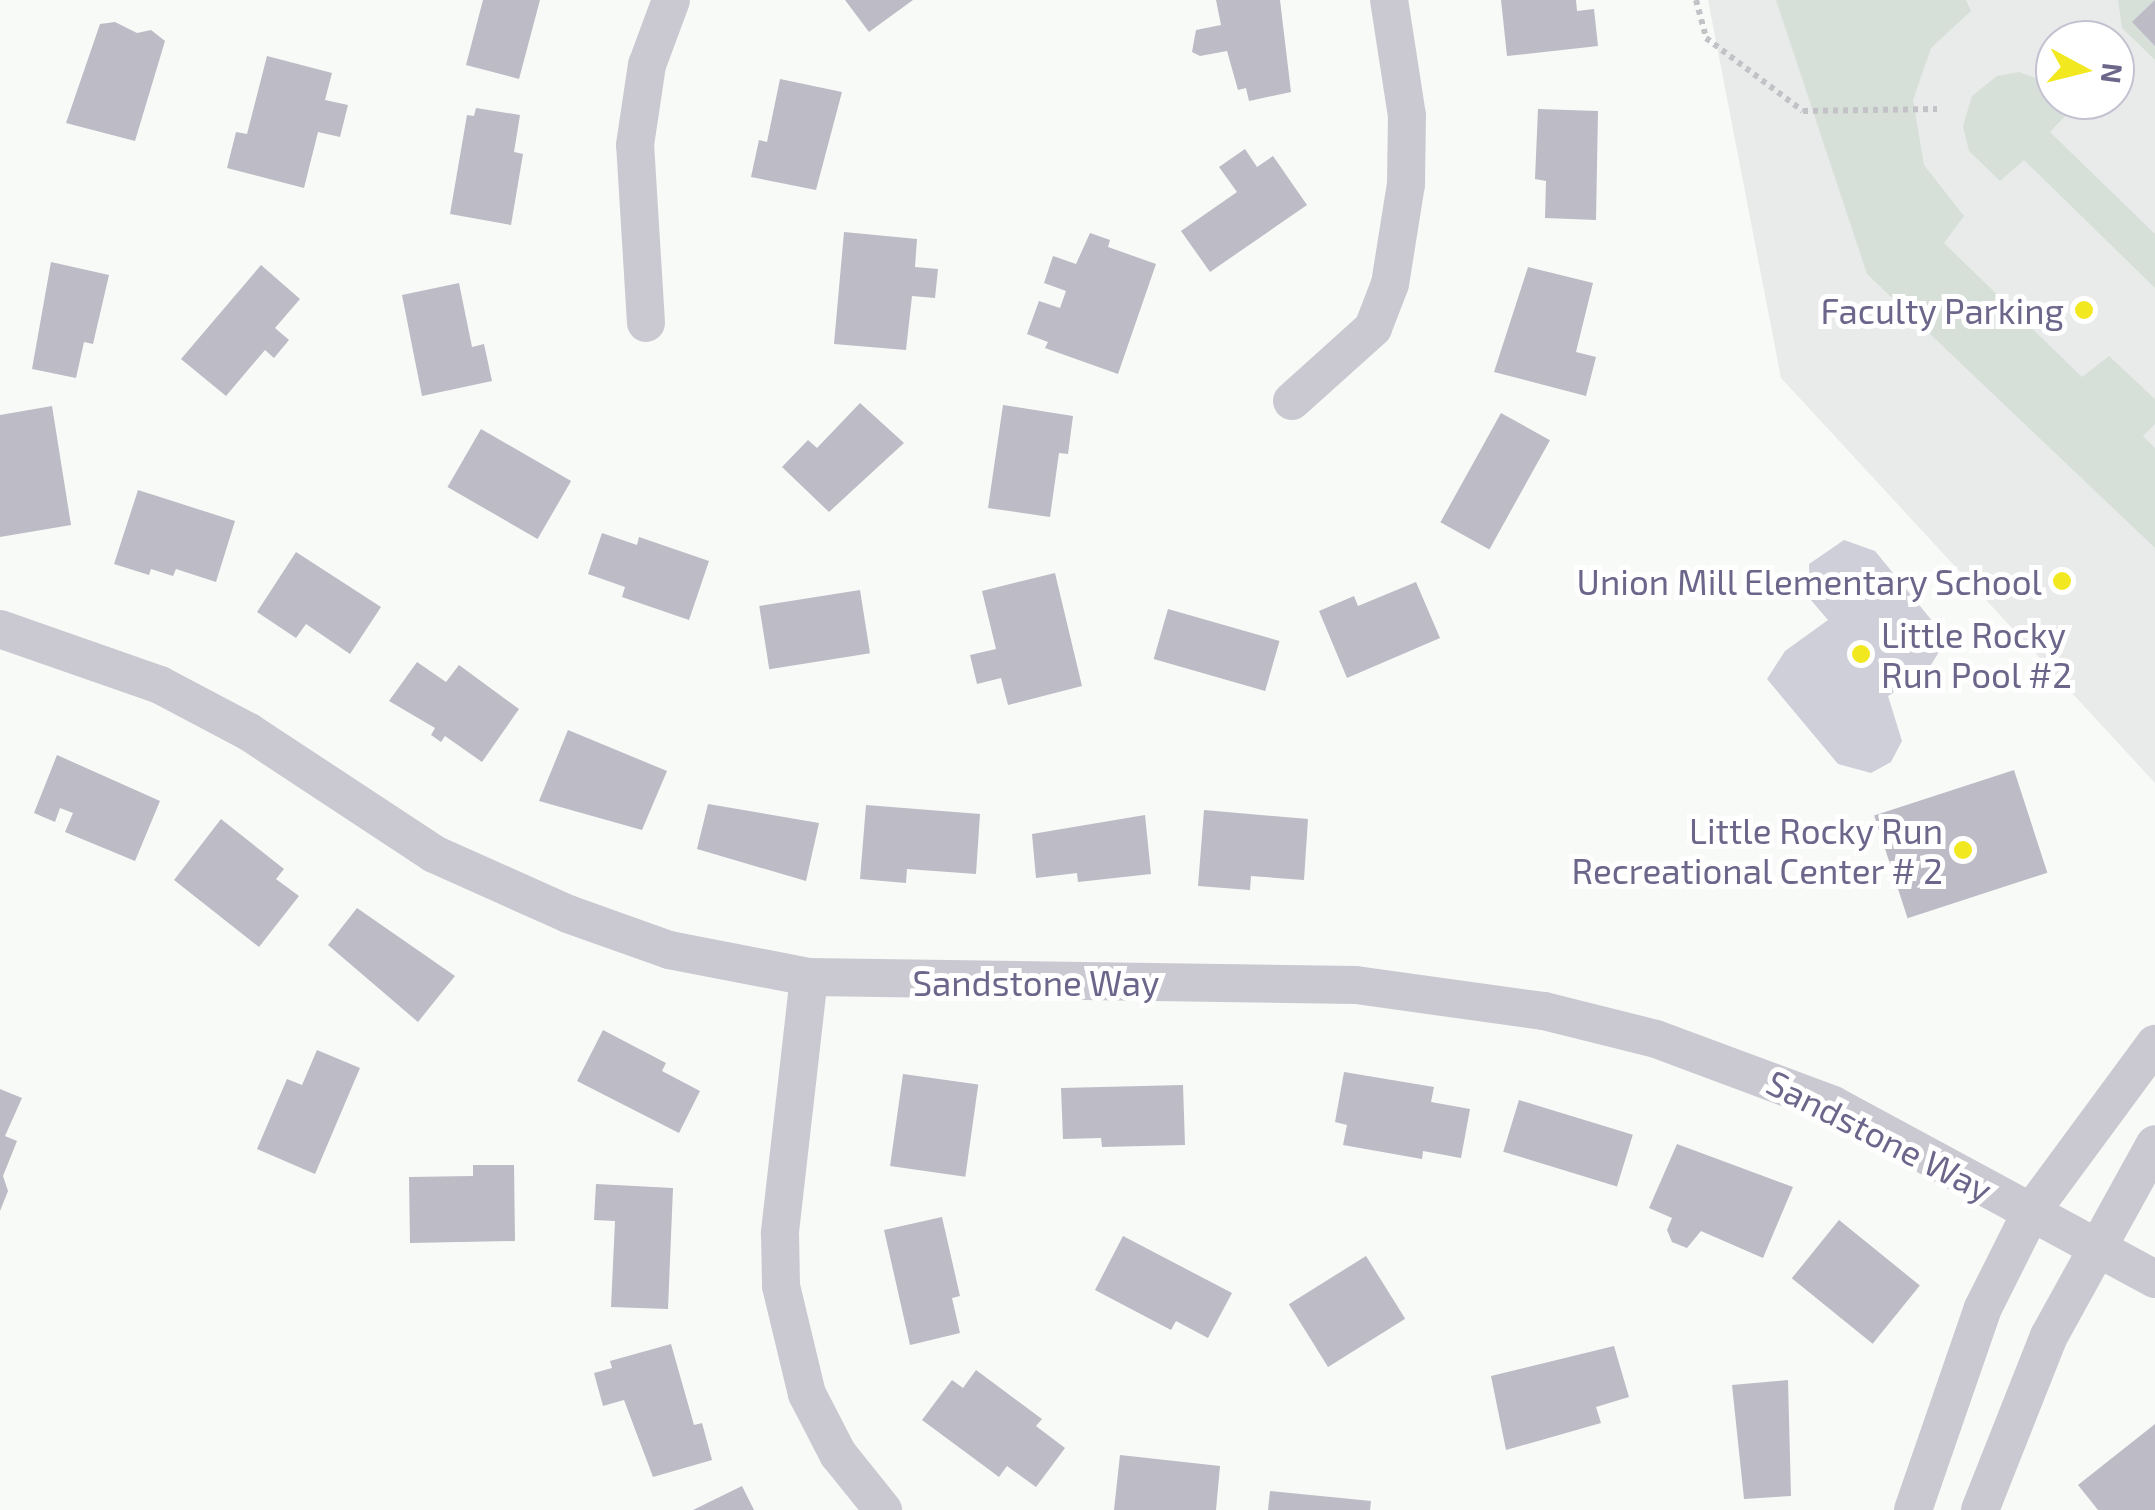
<!DOCTYPE html>
<html>
<head>
<meta charset="utf-8">
<style>
	body { margin:0 }
	#map { position:relative; width:2155px; height:1510px; overflow:hidden; background:#f8faf7; font-family:"Exo 2",sans-serif }
	div>[style] { position:absolute }
	.built>* { inset:0; background:#e9ebea }
	.green>* { inset:0; background:#d6e0d9 }
	.water>* { inset:0; background:#cfcfda }
	.building>* { inset:0; background:#bcbbc6; transform-origin:0 0 }
	.path>* { height:6px; margin-top:-3px; transform-origin:0; background:repeating-linear-gradient(90deg,#c3c2c7 0 5px,transparent 0 10px) }
	.street>* { height:38px; margin:-19px; padding:0 19px; transform-origin:19px; border-radius:19px; background:#cac9d1 }
	.dots>* { width:28px; height:28px; translate:-50% -50%; box-sizing:border-box; border:5px solid #fff; border-radius:50% }
	span { translate:-50% -50%; white-space:nowrap; text-align:center; line-height:1.15; -webkit-text-stroke:10px #fff; paint-order:stroke }
	.poi-label { font-size:35px; color:#6c668b }
	.right { translate:-100% -50%; text-align:right }
	.left { translate:0 -50%; text-align:left }
	.street-label { font-size:35px; color:#6c668b }
	.north { position:absolute; left:2035px; top:20px; width:100px; height:100px; box-sizing:border-box; background:#fff; border:2px solid #c4c2d1; border-radius:50%; rotate:97deg; font-size:28px; font-weight:700; line-height:40px; text-align:center; color:#6c668b }
	.north::after { content:''; display:block; margin:auto; width:35px; height:45px; background:#f1e81f; clip-path:polygon(50% 0,100% 100%,50% 72%,0 100%) }
</style>
</head>
<body>
<div id="map">
	<div class="built">
		<i style="clip-path:polygon(evenodd,1708px 0,2155px 0,2155px 783px,1781px 378px,1708px 0,2055px 40px,2115px 40px,2115px 100px,2055px 100px,2055px 40px)"></i>
	</div>
	<div class="green">
		<i style="clip-path:polygon(1776px 0,1966px 0,1971px 11px,1931px 48px,1913px 100px,1924px 165px,1964px 216px,1944px 243px,2082px 377px,2109px 356px,2155px 399px,2155px 424px,2143px 436px,2155px 448px,2155px 548px,1867px 274px)"></i>
		<i style="clip-path:polygon(2118px 0,2155px 0,2155px 60px,2122px 28px)"></i>
		<i style="clip-path:polygon(2019px 72px,2046px 82px,2055px 100px,2067px 101px,2069px 112px,2050px 132px,2155px 234px,2155px 288px,2024px 160px,2000px 181px,1969px 151px,1963px 126px,1972px 96px,1997px 76px)"></i>
	</div>
	<div class="water">
		<i style="clip-path:polygon(1844px 540px,1875px 551px,1947px 639px,1926px 673px,1888px 696px,1902px 741px,1891px 762px,1871px 773px,1838px 764px,1767px 679px,1785px 651px,1828px 620px,1810px 599px,1809px 564px)"></i>
	</div>
	<div class="building">
		<i style="clip-path:polygon(483px 0,540px 0,519px 79px,466px 65px)"></i>
		<i style="clip-path:polygon(845px 0,913px 0,869px 32px)"></i>
		<i style="clip-path:polygon(1216px 0,1280px 0,1291px 92px,1249px 101px,1246px 88px,1238px 90px,1227px 51px,1200px 56px,1192px 52px,1196px 30px,1221px 25px)"></i>
		<i style="clip-path:polygon(1501px 0,1576px 0,1577px 11px,1594px 9px,1598px 46px,1507px 56px)"></i>
		<i style="clip-path:polygon(2155px 0,2155px 46px,2132px 22px)"></i>
		<i style="clip-path:polygon(115px 22px,137px 33px,151px 30px,165px 41px,135px 141px,66px 123px,100px 24px)"></i>
		<i style="clip-path:polygon(267px 56px,332px 73px,325px 100px,348px 105px,340px 137px,318px 132px,304px 188px,227px 168px,236px 132px,247px 134px)"></i>
		<i style="clip-path:polygon(780px 79px,842px 92px,816px 190px,751px 177px,759px 140px,767px 142px)"></i>
		<i style="clip-path:polygon(476px 108px,520px 115px,514px 152px,523px 154px,511px 225px,450px 214px,467px 115px,474px 116px)"></i>
		<i style="clip-path:polygon(1538px 109px,1598px 111px,1596px 220px,1545px 218px,1546px 181px,1535px 179px)"></i>
		<i style="clip-path:polygon(1245px 149px,1257px 167px,1273px 156px,1307px 205px,1210px 272px,1181px 231px,1237px 192px,1219px 167px)"></i>
		<i style="clip-path:polygon(844px 232px,917px 239px,915px 267px,938px 269px,935px 298px,912px 296px,906px 350px,834px 344px)"></i>
		<i style="clip-path:polygon(1090px 233px,1110px 240px,1108px 247px,1156px 264px,1118px 374px,1045px 348px,1048px 342px,1027px 334px,1039px 301px,1060px 308px,1066px 291px,1044px 283px,1053px 256px,1076px 264px)"></i>
		<i style="clip-path:polygon(51px 262px,109px 275px,93px 344px,84px 342px,76px 378px,32px 369px)"></i>
		<i style="clip-path:polygon(261px 265px,300px 299px,275px 328px,289px 340px,274px 358px,265px 350px,226px 396px,181px 359px)"></i>
		<i style="clip-path:polygon(1528px 267px,1593px 283px,1576px 352px,1596px 357px,1586px 396px,1494px 372px)"></i>
		<i style="clip-path:polygon(459px 283px,472px 347px,484px 344px,492px 381px,422px 396px,402px 295px)"></i>
		<i style="clip-path:polygon(860px 403px,904px 443px,829px 512px,782px 467px,808px 440px,817px 448px)"></i>
		<i style="clip-path:polygon(1003px 405px,1073px 416px,1068px 454px,1059px 453px,1050px 517px,988px 508px)"></i>
		<i style="clip-path:polygon(52px 406px,71px 525px,0 537px,0 415px)"></i>
		<i style="left:1501px;top:413px;width:56px;height:125px;rotate:29deg"></i>
		<i style="left:481px;top:429px;width:104px;height:67px;rotate:30deg"></i>
		<i style="clip-path:polygon(138px 490px,235px 521px,216px 582px,176px 569px,173px 576px,151px 569px,149px 575px,114px 564px)"></i>
		<i style="clip-path:polygon(602px 533px,637px 545px,639px 537px,709px 561px,689px 620px,622px 597px,625px 587px,588px 574px)"></i>
		<i style="clip-path:polygon(296px 552px,381px 607px,350px 654px,306px 624px,296px 638px,257px 612px)"></i>
		<i style="clip-path:polygon(1055px 573px,1082px 686px,1008px 705px,1001px 678px,977px 684px,970px 655px,996px 649px,982px 591px)"></i>
		<i style="clip-path:polygon(1416px 582px,1440px 638px,1347px 678px,1319px 611px,1354px 596px,1358px 606px)"></i>
		<i style="left:860px;top:590px;width:64px;height:102px;rotate:81deg"></i>
		<i style="left:1168px;top:609px;width:116px;height:52px;rotate:16deg"></i>
		<i style="clip-path:polygon(417px 662px,446px 682px,459px 665px,519px 709px,482px 762px,445px 736px,441px 742px,431px 735px,435px 728px,389px 701px)"></i>
		<i style="clip-path:polygon(568px 730px,667px 771px,642px 830px,539px 801px)"></i>
		<i style="clip-path:polygon(57px 755px,160px 801px,135px 861px,65px 832px,73px 813px,60px 808px,55px 822px,34px 813px)"></i>
		<i style="left:2014px;top:770px;width:108px;height:147px;rotate:72deg"></i>
		<i style="clip-path:polygon(708px 804px,819px 823px,806px 881px,697px 849px)"></i>
		<i style="clip-path:polygon(866px 805px,980px 814px,976px 874px,907px 869px,906px 883px,860px 879px)"></i>
		<i style="clip-path:polygon(1204px 810px,1308px 819px,1304px 880px,1251px 876px,1250px 890px,1198px 886px)"></i>
		<i style="clip-path:polygon(1145px 815px,1151px 874px,1078px 882px,1077px 873px,1036px 878px,1032px 834px)"></i>
		<i style="clip-path:polygon(221px 819px,284px 869px,276px 879px,299px 896px,259px 947px,174px 880px)"></i>
		<i style="clip-path:polygon(357px 908px,455px 976px,418px 1022px,328px 945px)"></i>
		<i style="clip-path:polygon(603px 1030px,666px 1063px,662px 1071px,700px 1091px,679px 1133px,577px 1081px)"></i>
		<i style="clip-path:polygon(317px 1050px,360px 1068px,315px 1174px,257px 1149px,287px 1079px,302px 1085px)"></i>
		<i style="clip-path:polygon(1344px 1072px,1434px 1087px,1431px 1102px,1470px 1109px,1461px 1158px,1423px 1151px,1422px 1159px,1343px 1145px,1347px 1125px,1335px 1122px)"></i>
		<i style="left:903px;top:1074px;width:76px;height:93px;rotate:8deg"></i>
		<i style="clip-path:polygon(1183px 1085px,1185px 1145px,1102px 1147px,1101px 1138px,1063px 1139px,1061px 1088px)"></i>
		<i style="clip-path:polygon(0 1089px,22px 1098px,5px 1136px,17px 1141px,3px 1176px,8px 1191px,0 1211px)"></i>
		<i style="left:1519px;top:1100px;width:119px;height:54px;rotate:17deg"></i>
		<i style="clip-path:polygon(1677px 1144px,1793px 1187px,1763px 1258px,1701px 1231px,1687px 1248px,1672px 1242px,1667px 1230px,1672px 1218px,1649px 1208px)"></i>
		<i style="clip-path:polygon(473px 1165px,514px 1165px,515px 1241px,410px 1243px,409px 1177px,473px 1176px)"></i>
		<i style="clip-path:polygon(596px 1184px,673px 1188px,668px 1309px,611px 1307px,615px 1221px,594px 1220px)"></i>
		<i style="clip-path:polygon(942px 1217px,960px 1296px,952px 1298px,960px 1333px,910px 1345px,884px 1230px)"></i>
		<i style="left:1839px;top:1220px;width:104px;height:75px;rotate:39deg"></i>
		<i style="clip-path:polygon(1123px 1236px,1232px 1293px,1208px 1338px,1176px 1321px,1171px 1330px,1095px 1290px)"></i>
		<i style="left:1366px;top:1256px;width:74px;height:91px;rotate:58deg"></i>
		<i style="clip-path:polygon(671px 1344px,694px 1425px,702px 1423px,712px 1460px,653px 1477px,624px 1400px,603px 1406px,594px 1373px,612px 1368px,610px 1361px)"></i>
		<i style="clip-path:polygon(1614px 1346px,1629px 1397px,1596px 1407px,1601px 1423px,1506px 1450px,1491px 1376px)"></i>
		<i style="clip-path:polygon(976px 1370px,1042px 1419px,1036px 1426px,1065px 1448px,1036px 1487px,1007px 1466px,999px 1477px,922px 1420px,952px 1380px,963px 1388px)"></i>
		<i style="clip-path:polygon(1788px 1380px,1791px 1496px,1744px 1499px,1732px 1385px)"></i>
		<i style="clip-path:polygon(2155px 1424px,2155px 1510px,2098px 1510px,2078px 1485px)"></i>
		<i style="clip-path:polygon(1120px 1455px,1220px 1466px,1216px 1510px,1114px 1510px)"></i>
		<i style="clip-path:polygon(742px 1486px,754px 1510px,693px 1510px)"></i>
		<i style="clip-path:polygon(1270px 1491px,1371px 1501px,1370px 1510px,1268px 1510px)"></i>
	</div>
	<div class="path">
		<i style="left:1696px;top:0;width:39px;rotate:75deg"></i>
		<i style="left:1706px;top:38px;width:121px;rotate:37deg"></i>
		<i style="left:1803px;top:111px;width:134px;rotate:-0.9deg"></i>
	</div>
	<div class="street">
		<i style="left:646px;top:323px;width:178px;rotate:-93.5deg"></i>
		<i style="left:635px;top:145px;width:81px;rotate:-81.5deg"></i>
		<i style="left:647px;top:65px;width:69px;rotate:-69.7deg"></i>
		<i style="left:1292px;top:401px;width:109px;rotate:-42deg"></i>
		<i style="left:1373px;top:328px;width:47px;rotate:-68.9deg"></i>
		<i style="left:1390px;top:284px;width:101px;rotate:-80.9deg"></i>
		<i style="left:1406px;top:184px;width:68px;rotate:-89.2deg"></i>
		<i style="left:1407px;top:116px;width:117px;rotate:-98.8deg"></i>
		<i style="left:0;top:629px;width:170px;rotate:19.3deg"></i>
		<i style="left:160px;top:685px;width:101px;rotate:27.8deg"></i>
		<i style="left:249px;top:732px;width:222px;rotate:33.4deg"></i>
		<i style="left:434px;top:854px;width:147px;rotate:24.1deg"></i>
		<i style="left:568px;top:914px;width:107px;rotate:19.6deg"></i>
		<i style="left:669px;top:950px;width:143px;rotate:10.9deg"></i>
		<i style="left:809px;top:977px;width:547px;rotate:0.84deg"></i>
		<i style="left:1356px;top:985px;width:190px;rotate:7.9deg"></i>
		<i style="left:1544px;top:1011px;width:115px;rotate:14deg"></i>
		<i style="left:1656px;top:1039px;width:189px;rotate:20.4deg"></i>
		<i style="left:1833px;top:1105px;width:366px;rotate:28.4deg"></i>
		<i style="left:809px;top:977px;width:258px;rotate:96.5deg"></i>
		<i style="left:780px;top:1233px;width:53px;rotate:88.9deg"></i>
		<i style="left:781px;top:1286px;width:111px;rotate:76.5deg"></i>
		<i style="left:807px;top:1394px;width:68px;rotate:62.7deg"></i>
		<i style="left:838px;top:1454px;width:72px;rotate:51.2deg"></i>
		<i style="left:1913px;top:1510px;width:214px;rotate:-70.9deg"></i>
		<i style="left:1983px;top:1308px;width:107px;rotate:-63.4deg"></i>
		<i style="left:2031px;top:1212px;width:209px;rotate:-53.6deg"></i>
		<i style="left:1980px;top:1510px;width:187px;rotate:-68.4deg"></i>
		<i style="left:2049px;top:1336px;width:219px;rotate:-61.1deg"></i>
	</div>
	<div class="dots">
		<i style="left:2084px;top:310px;background:#f1e81f"></i>
		<i style="left:2062px;top:581px;background:#f1e81f"></i>
		<i style="left:1861px;top:654px;background:#f1e81f"></i>
		<i style="left:1963px;top:850px;background:#f1e81f"></i>
	</div>
	<div class="poi-label">
		<span class="right" style="left:2064px;top:310px">Faculty Parking</span>
		<span class="right" style="left:2042px;top:581px">Union Mill Elementary School</span>
		<span class="left" style="left:1881px;top:654px">Little Rocky<br>Run Pool #2</span>
		<span class="right" style="left:1943px;top:850px">Little Rocky Run<br>Recreational Center # 2</span>
	</div>
	<div class="street-label">
		<span style="left:1036px;top:982px">Sandstone Way</span>
		<span style="left:1880px;top:1135px;rotate:27deg">Sandstone Way</span>
	</div>
	<div class="north">N</div>
</div>
</body>
</html>
